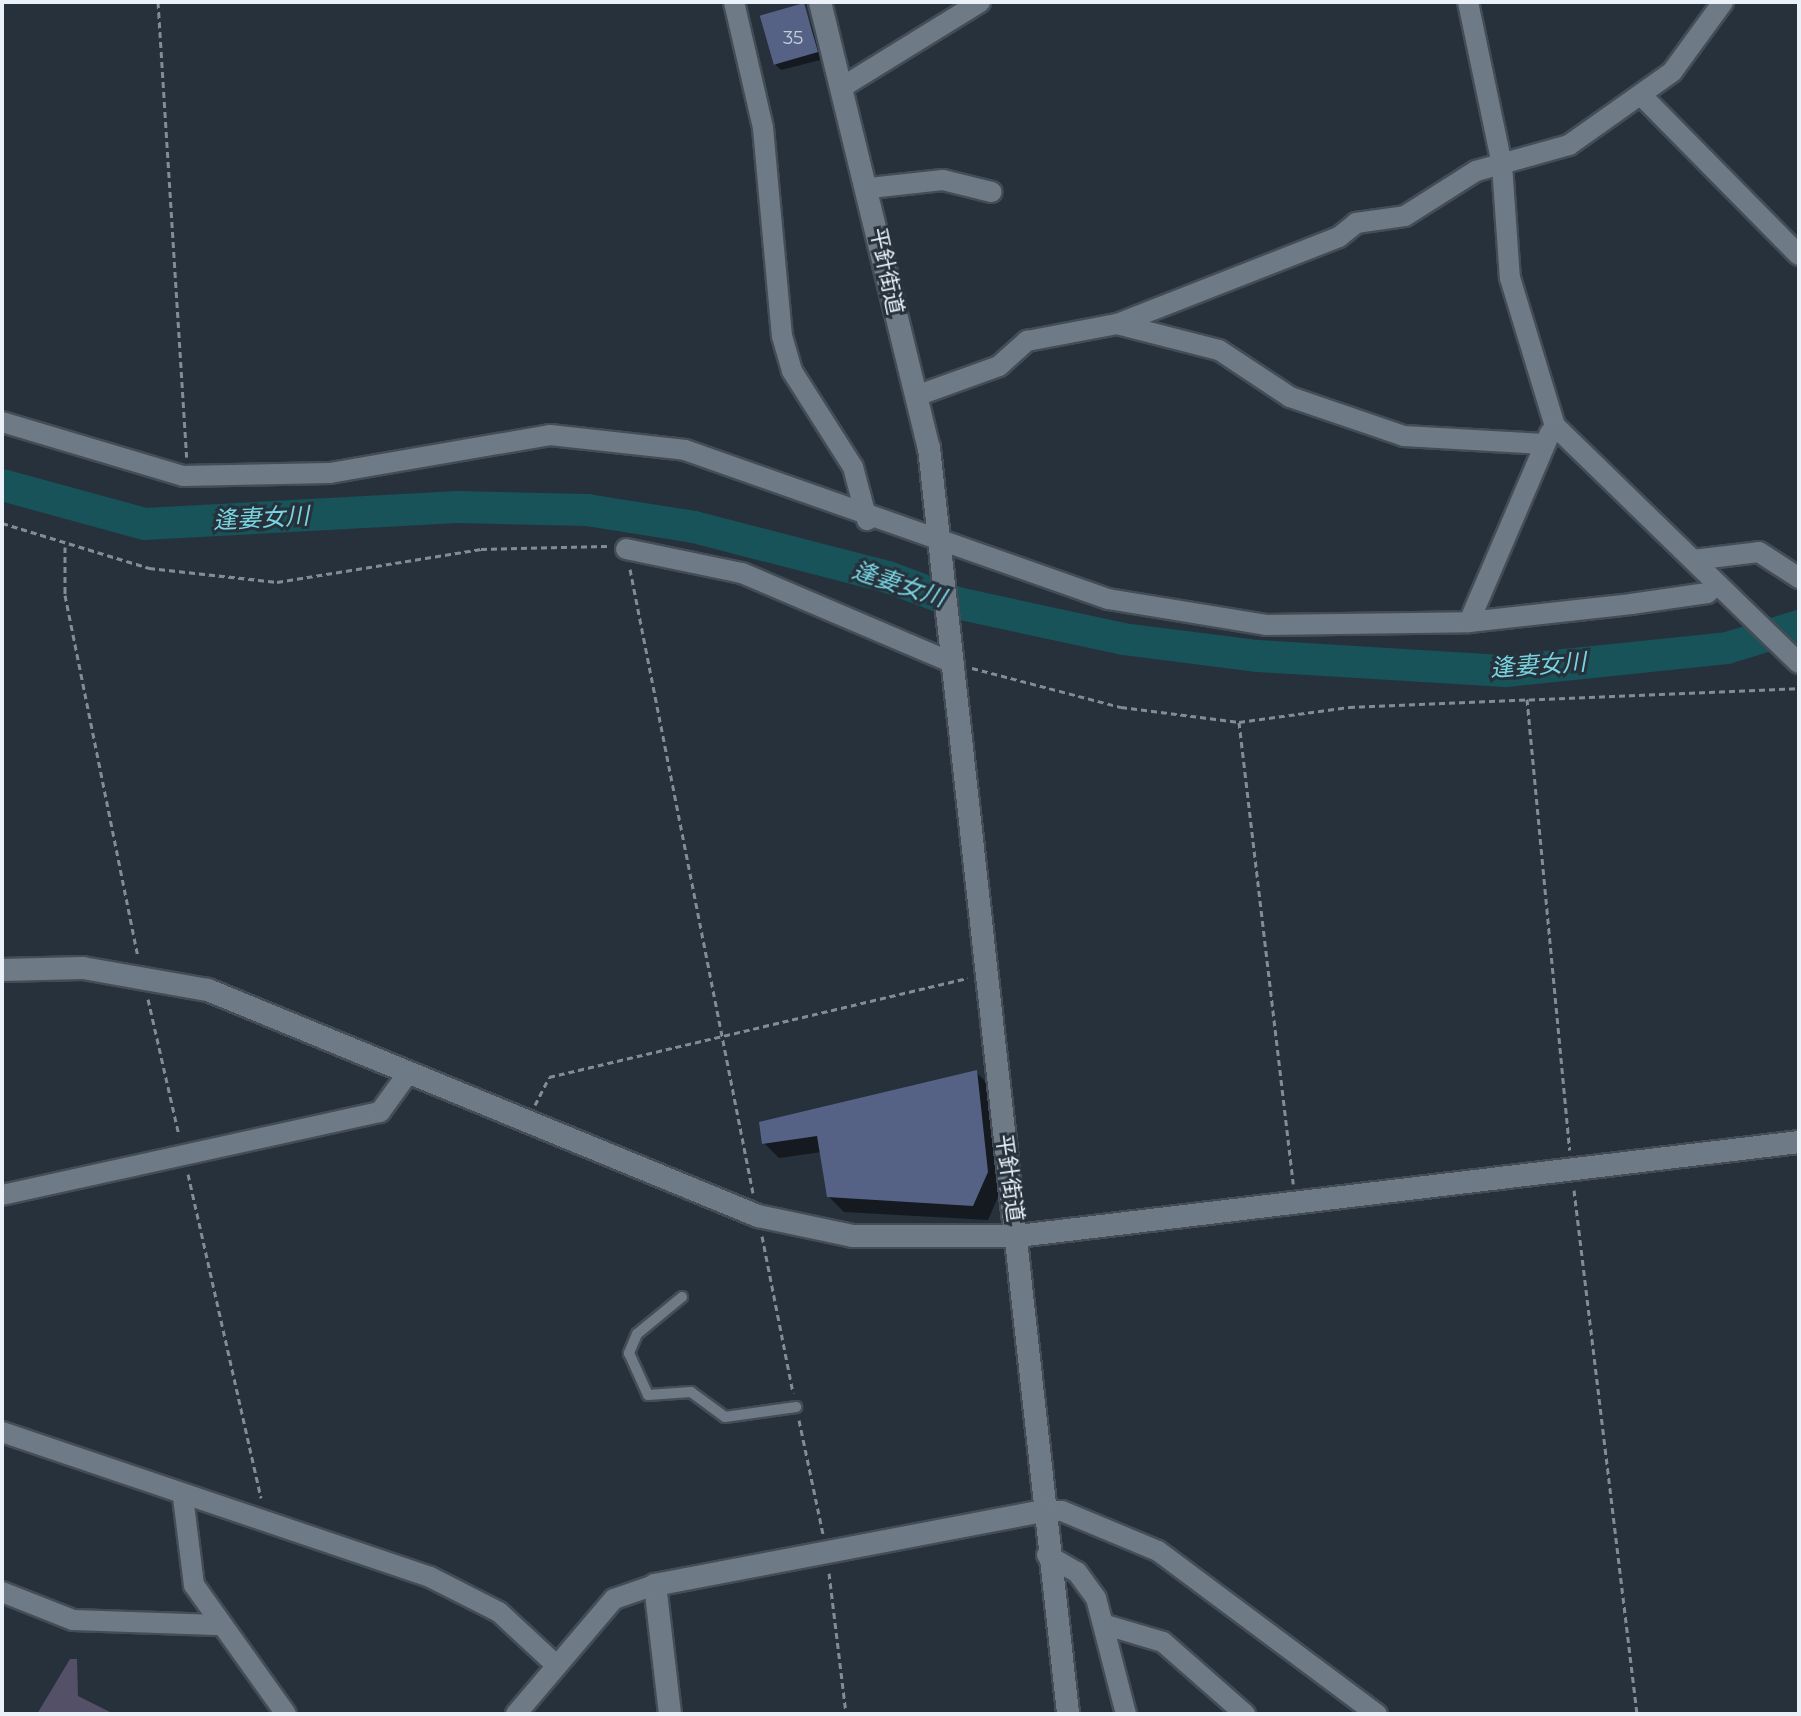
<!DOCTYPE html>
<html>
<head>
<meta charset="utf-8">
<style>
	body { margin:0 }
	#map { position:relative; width:1801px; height:1716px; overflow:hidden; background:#26313c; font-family:Montserrat,"Noto Sans JP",sans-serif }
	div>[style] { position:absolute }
	.green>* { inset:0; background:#535068 }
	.shadow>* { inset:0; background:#0007 }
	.river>* { height:32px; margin:-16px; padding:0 16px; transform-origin:16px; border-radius:16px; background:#175359 }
	.building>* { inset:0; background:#556286; transform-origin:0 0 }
	.path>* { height:3px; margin-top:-1.5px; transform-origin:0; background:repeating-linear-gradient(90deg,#838c95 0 6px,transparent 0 10px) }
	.roads { filter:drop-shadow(2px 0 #444d56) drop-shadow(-2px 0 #444d56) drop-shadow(0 2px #444d56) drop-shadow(0 -2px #444d56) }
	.service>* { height:10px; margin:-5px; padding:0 5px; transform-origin:5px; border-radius:5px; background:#6e7b87 }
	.minor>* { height:20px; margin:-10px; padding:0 10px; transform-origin:10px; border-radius:10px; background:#6e7b87 }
	.tertiary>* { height:22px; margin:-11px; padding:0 11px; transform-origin:11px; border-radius:11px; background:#6e7b87 }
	span { translate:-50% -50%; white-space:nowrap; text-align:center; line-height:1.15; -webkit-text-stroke:6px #26313c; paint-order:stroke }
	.number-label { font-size:18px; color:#c5cddc }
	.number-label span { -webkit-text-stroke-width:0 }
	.street-label { font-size:22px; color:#eaf1f8 }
	.water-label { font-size:24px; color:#78d5e0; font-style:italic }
	.frame { position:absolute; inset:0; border:4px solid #eaf1f8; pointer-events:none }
</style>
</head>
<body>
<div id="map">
	<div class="green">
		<i style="clip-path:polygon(70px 1659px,77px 1659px,78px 1696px,114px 1714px,37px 1714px)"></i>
	</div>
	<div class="shadow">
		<i style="clip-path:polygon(803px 5px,824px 59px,781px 70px,774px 63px)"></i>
		<i style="clip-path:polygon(977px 1073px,992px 1088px,1002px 1188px,988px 1220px,844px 1212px,829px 1197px,822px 1152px,779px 1158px,764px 1143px)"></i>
	</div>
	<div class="river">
		<i style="left:2px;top:485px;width:148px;rotate:15.3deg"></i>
		<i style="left:145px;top:524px;width:313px;rotate:-3.1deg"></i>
		<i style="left:458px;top:507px;width:129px;rotate:1.3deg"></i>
		<i style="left:587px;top:510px;width:108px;rotate:9deg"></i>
		<i style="left:694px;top:527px;width:200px;rotate:14.5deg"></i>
		<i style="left:888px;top:577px;width:74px;rotate:20.6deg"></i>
		<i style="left:957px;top:603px;width:170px;rotate:12.2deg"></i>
		<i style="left:1123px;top:639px;width:136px;rotate:7.2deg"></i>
		<i style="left:1258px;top:656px;width:248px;rotate:3.5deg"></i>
		<i style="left:1506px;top:671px;width:222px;rotate:-5.9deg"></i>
		<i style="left:1727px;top:648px;width:75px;rotate:-17deg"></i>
	</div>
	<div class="building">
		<i style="left:804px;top:3px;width:51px;height:46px;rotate:74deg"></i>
		<i style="clip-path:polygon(977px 1070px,988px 1172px,973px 1206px,827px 1197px,817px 1136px,762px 1144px,759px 1122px)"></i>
	</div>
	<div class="path">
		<i style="left:158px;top:2px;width:456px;rotate:86.4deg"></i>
		<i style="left:2px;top:523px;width:154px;rotate:17deg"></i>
		<i style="left:149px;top:568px;width:129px;rotate:6.2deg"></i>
		<i style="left:277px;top:582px;width:207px;rotate:-9.2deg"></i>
		<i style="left:481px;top:549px;width:126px;rotate:-1.4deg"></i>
		<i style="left:65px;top:547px;width:48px;rotate:90deg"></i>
		<i style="left:65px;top:595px;width:368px;rotate:78.6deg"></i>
		<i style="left:630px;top:569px;width:636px;rotate:78.85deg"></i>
		<i style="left:972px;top:668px;width:154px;rotate:14.7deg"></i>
		<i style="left:1121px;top:707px;width:119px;rotate:7.2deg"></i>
		<i style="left:1239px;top:722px;width:111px;rotate:-7.8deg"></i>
		<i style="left:1349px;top:707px;width:450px;rotate:-2.4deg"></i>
		<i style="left:1527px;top:699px;width:453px;rotate:84.6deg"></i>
		<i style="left:1239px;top:722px;width:465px;rotate:83.3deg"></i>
		<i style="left:148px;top:999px;width:140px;rotate:77.2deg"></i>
		<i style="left:535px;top:1105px;width:31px;rotate:-63deg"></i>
		<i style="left:549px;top:1077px;width:430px;rotate:-13.3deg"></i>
		<i style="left:188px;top:1174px;width:332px;rotate:77.3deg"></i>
		<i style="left:1574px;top:1190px;width:528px;rotate:83.14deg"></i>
		<i style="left:762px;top:1236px;width:160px;rotate:78.8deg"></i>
		<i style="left:799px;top:1420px;width:116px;rotate:78.1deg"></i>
		<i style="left:829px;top:1573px;width:142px;rotate:83.1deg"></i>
	</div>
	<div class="roads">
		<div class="service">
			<i style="left:682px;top:1297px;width:58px;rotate:140.6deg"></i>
			<i style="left:637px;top:1334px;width:21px;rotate:113deg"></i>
			<i style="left:629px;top:1353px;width:46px;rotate:65.7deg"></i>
			<i style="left:648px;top:1395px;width:43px;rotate:-4deg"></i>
			<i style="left:691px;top:1392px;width:42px;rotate:36.3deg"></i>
			<i style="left:725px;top:1417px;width:72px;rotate:-8deg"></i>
		</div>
		<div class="minor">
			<i style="left:734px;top:2px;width:129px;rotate:77deg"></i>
			<i style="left:763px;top:128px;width:209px;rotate:84.8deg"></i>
			<i style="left:782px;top:336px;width:36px;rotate:74deg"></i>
			<i style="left:792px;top:371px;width:114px;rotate:57.6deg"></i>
			<i style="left:853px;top:467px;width:55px;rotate:75.2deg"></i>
			<i style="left:1468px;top:2px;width:167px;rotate:78.2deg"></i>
			<i style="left:1502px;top:165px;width:113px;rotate:86deg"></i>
			<i style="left:1510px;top:278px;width:155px;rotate:73.1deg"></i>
			<i style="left:1555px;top:426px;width:340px;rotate:44.2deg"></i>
			<i style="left:844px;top:86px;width:160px;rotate:-31.7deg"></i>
			<i style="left:1643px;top:97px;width:222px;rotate:45.4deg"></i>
			<i style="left:870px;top:188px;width:73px;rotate:-6.3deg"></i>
			<i style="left:943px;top:180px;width:50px;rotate:13.8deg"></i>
			<i style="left:1117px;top:324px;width:105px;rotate:14.3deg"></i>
			<i style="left:1219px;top:350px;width:85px;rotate:33.5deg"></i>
			<i style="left:1290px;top:397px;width:120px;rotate:18.9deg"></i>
			<i style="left:1404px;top:436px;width:140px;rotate:3.3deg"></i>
			<i style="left:916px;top:396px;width:88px;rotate:-19.9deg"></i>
			<i style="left:999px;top:366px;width:38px;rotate:-42deg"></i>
			<i style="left:1027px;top:341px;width:92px;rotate:-10.7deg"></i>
			<i style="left:1117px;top:324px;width:238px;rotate:-21.4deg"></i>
			<i style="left:1339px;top:237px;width:22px;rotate:-39deg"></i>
			<i style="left:1356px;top:223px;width:49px;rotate:-8.1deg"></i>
			<i style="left:1405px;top:216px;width:84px;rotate:-32.4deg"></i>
			<i style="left:1476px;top:171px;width:97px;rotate:-15.6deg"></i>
			<i style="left:1569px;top:145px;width:126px;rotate:-35.3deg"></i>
			<i style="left:1672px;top:72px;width:87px;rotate:-53.9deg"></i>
			<i style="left:2px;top:422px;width:189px;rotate:16.6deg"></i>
			<i style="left:183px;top:476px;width:147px;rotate:-1.2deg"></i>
			<i style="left:330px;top:473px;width:223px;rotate:-9.8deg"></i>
			<i style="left:550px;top:435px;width:136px;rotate:6.3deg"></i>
			<i style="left:685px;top:450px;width:448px;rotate:19.4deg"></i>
			<i style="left:1108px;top:599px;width:160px;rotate:9.3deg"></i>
			<i style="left:1266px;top:625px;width:203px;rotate:-0.8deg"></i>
			<i style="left:1469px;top:622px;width:163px;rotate:-6.3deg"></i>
			<i style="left:1631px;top:604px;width:77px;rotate:-8.2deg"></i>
			<i style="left:1707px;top:593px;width:13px;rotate:-39deg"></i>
			<i style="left:626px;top:549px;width:118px;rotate:11.7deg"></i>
			<i style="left:742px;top:573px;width:229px;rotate:23.1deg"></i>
			<i style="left:1693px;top:560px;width:66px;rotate:-6.9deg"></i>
			<i style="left:1759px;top:552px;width:48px;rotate:33deg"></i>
			<i style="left:1469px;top:622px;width:206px;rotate:-66.8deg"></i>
			<i style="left:2px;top:1195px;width:387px;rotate:-12.4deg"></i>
			<i style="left:380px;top:1112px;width:49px;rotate:-54.1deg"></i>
			<i style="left:2px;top:1432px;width:452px;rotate:18.7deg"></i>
			<i style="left:430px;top:1577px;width:77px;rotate:26.9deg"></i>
			<i style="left:499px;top:1612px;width:76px;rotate:42.9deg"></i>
			<i style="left:183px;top:1497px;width:89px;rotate:82.9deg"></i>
			<i style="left:194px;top:1585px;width:158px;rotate:54.5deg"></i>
			<i style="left:1044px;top:1511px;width:18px"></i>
			<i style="left:1062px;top:1511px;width:104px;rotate:22.6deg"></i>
			<i style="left:1158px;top:1551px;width:273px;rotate:36.7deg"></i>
			<i style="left:1047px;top:1555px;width:34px;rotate:30deg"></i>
			<i style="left:1077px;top:1572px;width:32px;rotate:54deg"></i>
			<i style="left:1096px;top:1598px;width:120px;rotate:75.5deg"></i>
			<i style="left:2px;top:1592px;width:76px;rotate:21.5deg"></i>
			<i style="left:73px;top:1620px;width:143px;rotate:2deg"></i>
			<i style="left:1106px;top:1625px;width:59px;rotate:16.6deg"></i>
			<i style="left:1163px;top:1642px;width:109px;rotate:41.3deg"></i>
			<i style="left:516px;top:1714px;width:151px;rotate:-49.6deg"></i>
			<i style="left:614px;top:1599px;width:43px;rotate:-18.9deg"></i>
		</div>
		<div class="tertiary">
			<i style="left:820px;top:2px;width:459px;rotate:76.3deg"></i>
			<i style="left:929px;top:448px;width:1274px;rotate:83.73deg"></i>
			<i style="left:2px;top:970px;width:81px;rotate:-1.4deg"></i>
			<i style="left:83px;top:968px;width:127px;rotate:10deg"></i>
			<i style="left:208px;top:990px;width:595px;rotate:22.34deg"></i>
			<i style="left:758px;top:1216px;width:97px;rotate:11.9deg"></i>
			<i style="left:853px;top:1236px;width:165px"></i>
			<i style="left:1018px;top:1236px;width:787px;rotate:-6.86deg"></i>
			<i style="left:670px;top:1714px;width:130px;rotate:-96.6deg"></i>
			<i style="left:655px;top:1585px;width:396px;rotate:-10.8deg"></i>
		</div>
	</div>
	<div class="number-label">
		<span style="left:793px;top:38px">35</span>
	</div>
	<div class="street-label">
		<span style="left:887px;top:271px;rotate:78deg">平針街道</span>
		<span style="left:1010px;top:1178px;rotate:82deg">平針街道</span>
	</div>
	<div class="water-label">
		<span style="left:261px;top:518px;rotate:-3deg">逢妻女川</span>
		<span style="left:899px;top:584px;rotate:18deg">逢妻女川</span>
		<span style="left:1538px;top:665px;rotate:-4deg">逢妻女川</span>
	</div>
	<div class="frame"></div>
</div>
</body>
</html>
